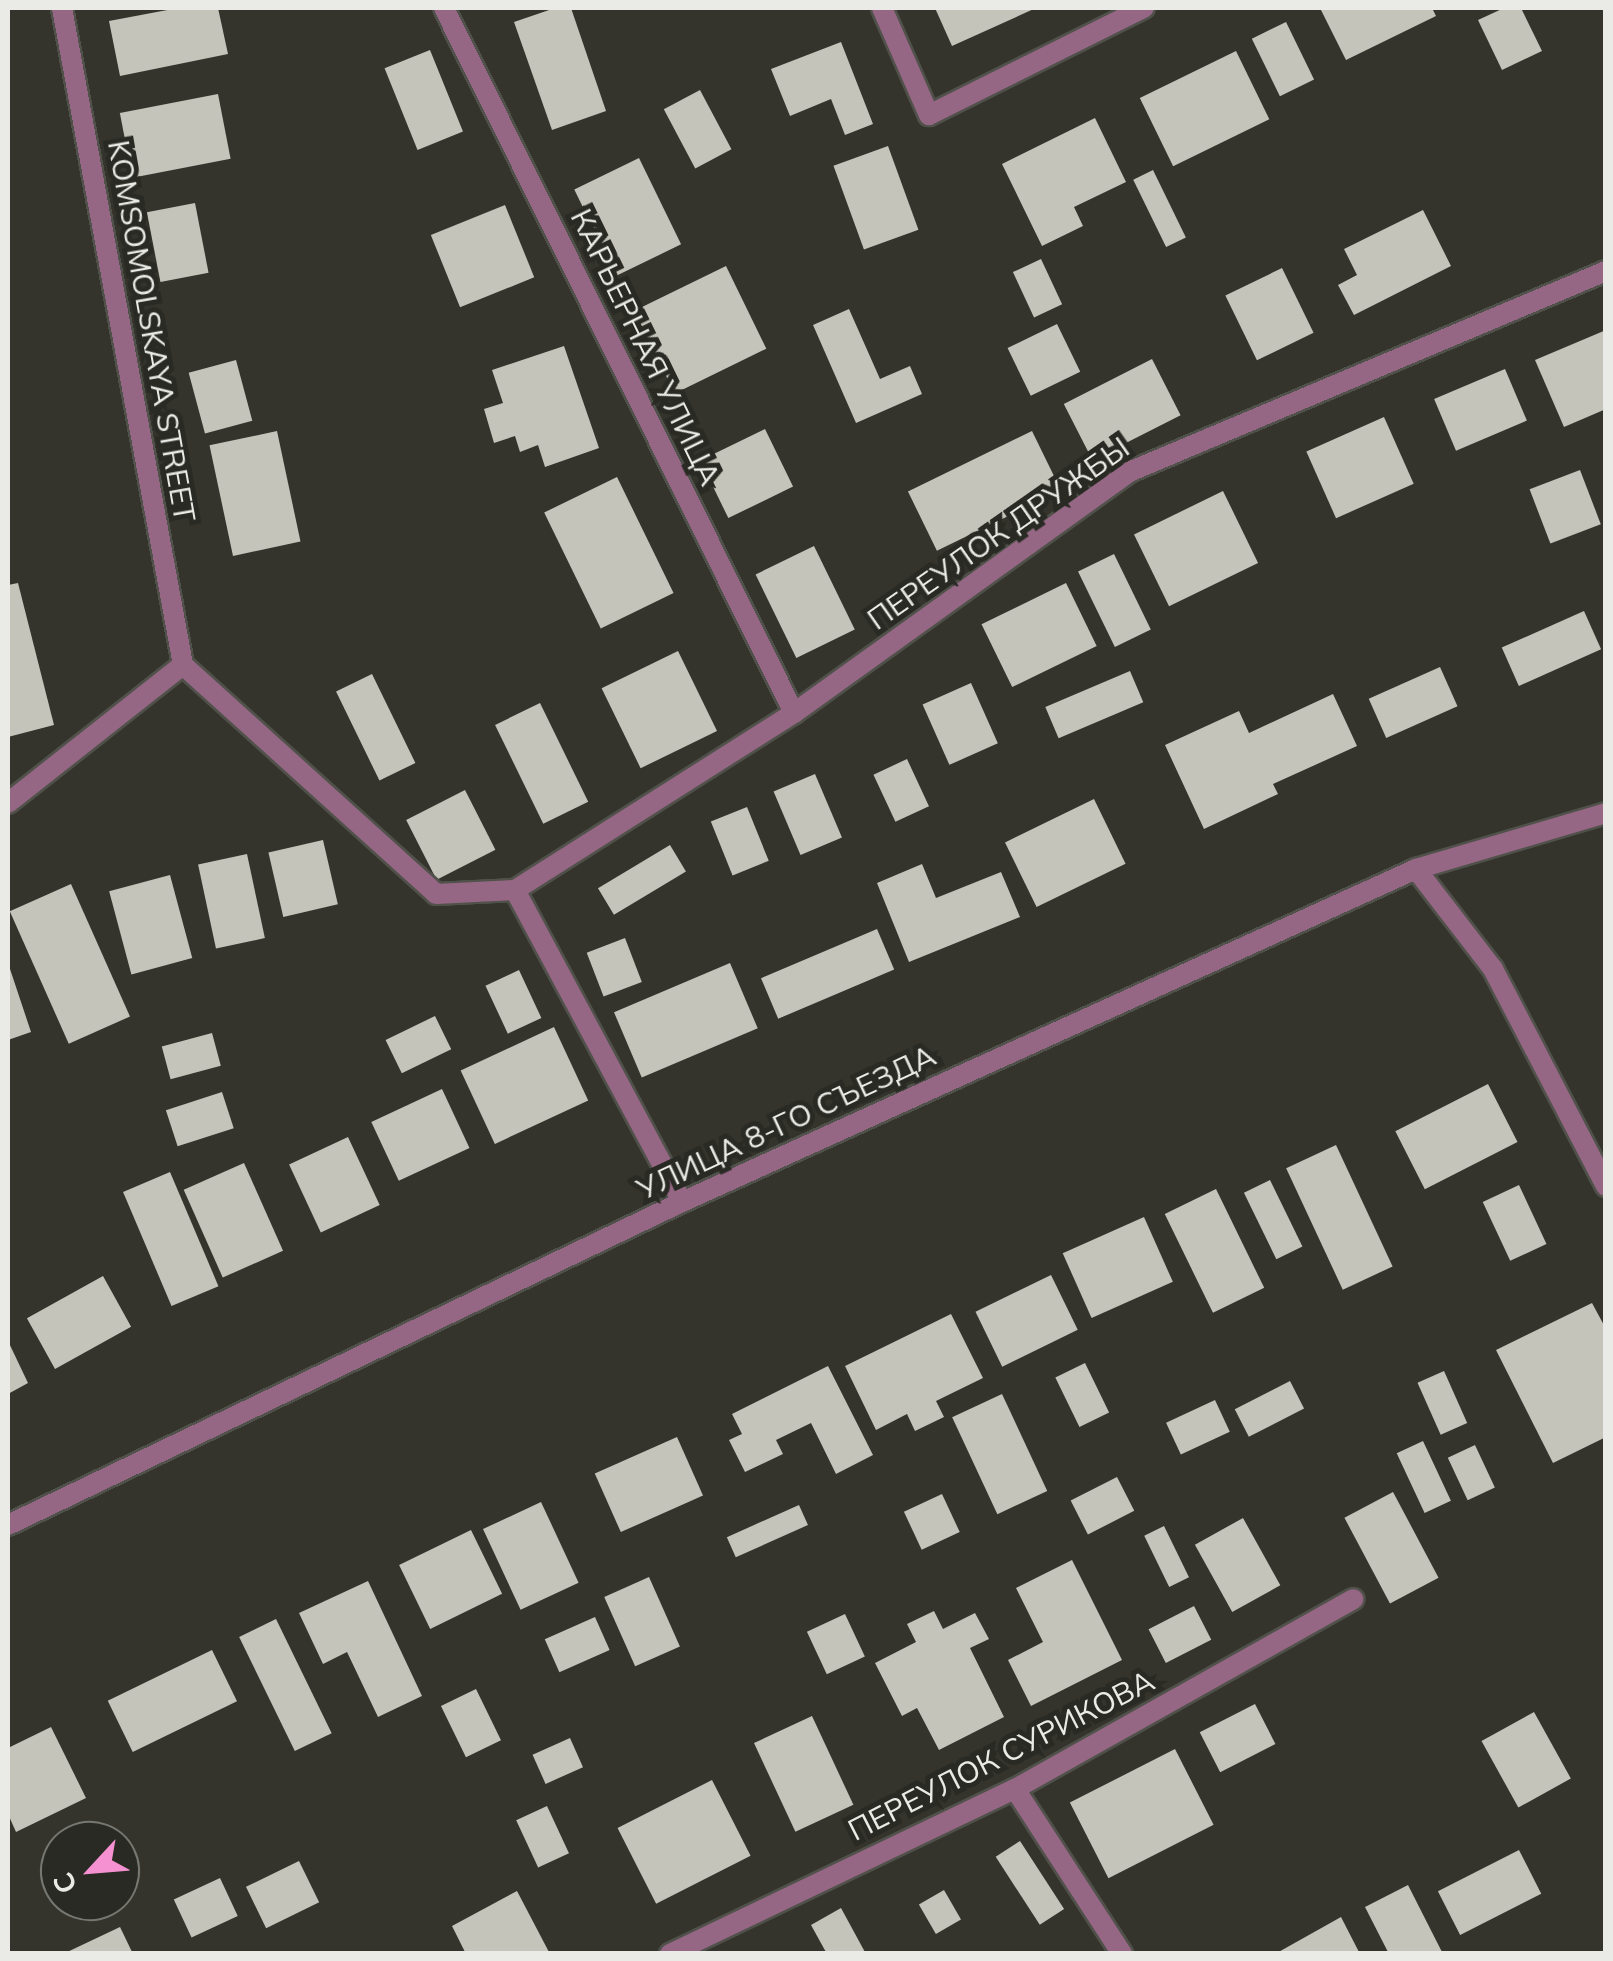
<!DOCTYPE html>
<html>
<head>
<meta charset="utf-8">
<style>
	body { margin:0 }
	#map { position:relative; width:1613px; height:1961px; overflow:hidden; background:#34342d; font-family:Mulish,sans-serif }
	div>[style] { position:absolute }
	.building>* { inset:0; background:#c4c4bb; transform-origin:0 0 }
	.roads { filter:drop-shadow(2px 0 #51514b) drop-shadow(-2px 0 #51514b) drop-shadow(0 2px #51514b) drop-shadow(0 -2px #51514b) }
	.lane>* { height:20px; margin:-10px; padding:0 10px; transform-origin:10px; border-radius:10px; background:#966784 }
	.street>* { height:20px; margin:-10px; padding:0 10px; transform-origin:10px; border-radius:10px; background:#966784 }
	span { translate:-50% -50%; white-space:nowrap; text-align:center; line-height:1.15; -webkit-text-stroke:10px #2a2a24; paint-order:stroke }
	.street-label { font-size:30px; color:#eaeae6 }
	.frame { position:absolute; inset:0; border:10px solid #eaeae6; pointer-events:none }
	.north { position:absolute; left:40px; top:1821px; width:100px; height:100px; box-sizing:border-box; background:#2a2a24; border:2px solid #777772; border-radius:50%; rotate:244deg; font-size:28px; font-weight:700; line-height:40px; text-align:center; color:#eaeae6 }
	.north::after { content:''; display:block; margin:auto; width:35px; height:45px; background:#f590d1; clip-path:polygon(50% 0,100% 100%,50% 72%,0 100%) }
</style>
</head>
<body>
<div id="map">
	<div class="building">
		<i style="clip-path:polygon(178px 8px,218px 8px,228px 54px,120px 76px,109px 21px)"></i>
		<i style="clip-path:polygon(555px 8px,571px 8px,606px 111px,552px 130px,514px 22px)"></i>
		<i style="clip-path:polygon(935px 8px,1036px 8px,952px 46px)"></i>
		<i style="clip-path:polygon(1320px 8px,1432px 8px,1436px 16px,1346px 60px)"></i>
		<i style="clip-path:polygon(1504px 8px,1521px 8px,1542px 51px,1502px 70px,1478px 20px)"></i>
		<i style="left:1286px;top:22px;width:64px;height:38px;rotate:64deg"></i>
		<i style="clip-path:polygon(841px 42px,873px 124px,845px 135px,831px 99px,790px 116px,771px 69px)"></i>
		<i style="left:430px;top:50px;width:88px;height:49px;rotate:68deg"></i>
		<i style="left:1236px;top:51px;width:76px;height:107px;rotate:64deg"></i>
		<i style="left:700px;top:90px;width:67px;height:41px;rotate:62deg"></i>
		<i style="left:218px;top:94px;width:66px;height:100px;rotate:79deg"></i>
		<i style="clip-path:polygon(1095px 118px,1126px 182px,1074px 207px,1083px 226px,1042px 246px,1002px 164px)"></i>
		<i style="left:888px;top:146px;width:89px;height:58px;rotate:70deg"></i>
		<i style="left:639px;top:158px;width:96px;height:72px;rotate:64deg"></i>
		<i style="left:1153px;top:170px;width:75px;height:22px;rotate:64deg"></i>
		<i style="left:195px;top:203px;width:71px;height:49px;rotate:79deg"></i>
		<i style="left:505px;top:205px;width:78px;height:80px;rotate:68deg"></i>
		<i style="clip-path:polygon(1423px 210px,1451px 266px,1354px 315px,1338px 285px,1357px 275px,1344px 249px)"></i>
		<i style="left:1041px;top:259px;width:50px;height:31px;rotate:65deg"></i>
		<i style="left:726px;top:266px;width:92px;height:102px;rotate:64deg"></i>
		<i style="left:1282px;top:268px;width:72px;height:63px;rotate:64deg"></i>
		<i style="clip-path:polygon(849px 309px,880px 379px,910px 366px,922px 394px,856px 423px,813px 325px)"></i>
		<i style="left:1057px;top:324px;width:53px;height:55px;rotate:64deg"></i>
		<i style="clip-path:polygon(1606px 330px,1606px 409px,1564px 427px,1535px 360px)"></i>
		<i style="clip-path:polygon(564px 346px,599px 448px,545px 467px,538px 445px,520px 452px,515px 436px,494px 443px,484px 409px,503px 403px,492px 370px)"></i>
		<i style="left:1152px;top:359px;width:63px;height:99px;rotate:63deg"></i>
		<i style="left:236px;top:360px;width:63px;height:49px;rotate:75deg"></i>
		<i style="left:1505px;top:369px;width:56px;height:77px;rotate:67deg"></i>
		<i style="left:1384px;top:417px;width:73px;height:85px;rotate:66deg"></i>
		<i style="left:765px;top:429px;width:64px;height:72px;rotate:64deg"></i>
		<i style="left:277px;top:431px;width:113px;height:69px;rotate:78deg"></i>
		<i style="left:1032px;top:431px;width:66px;height:138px;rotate:64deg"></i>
		<i style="left:1580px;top:470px;width:58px;height:54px;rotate:69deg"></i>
		<i style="left:617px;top:477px;width:129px;height:81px;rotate:64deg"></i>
		<i style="left:1223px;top:491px;width:80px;height:99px;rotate:64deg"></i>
		<i style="left:814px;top:546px;width:93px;height:65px;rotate:64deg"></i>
		<i style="left:1114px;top:554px;width:84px;height:40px;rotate:64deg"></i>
		<i style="clip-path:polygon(18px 583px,54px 725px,8px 737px,8px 585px)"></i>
		<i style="left:1066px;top:583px;width:70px;height:94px;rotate:64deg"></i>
		<i style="left:1584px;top:611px;width:42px;height:90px;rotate:66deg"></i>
		<i style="left:678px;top:651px;width:89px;height:85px;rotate:64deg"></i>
		<i style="left:1440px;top:667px;width:43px;height:78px;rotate:66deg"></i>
		<i style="left:1130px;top:671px;width:34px;height:92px;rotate:67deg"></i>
		<i style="left:372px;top:674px;width:99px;height:40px;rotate:64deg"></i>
		<i style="left:971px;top:683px;width:66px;height:53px;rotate:66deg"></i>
		<i style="clip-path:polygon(1333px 694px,1357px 746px,1273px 784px,1278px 794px,1204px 829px,1165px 745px,1239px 711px,1249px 733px)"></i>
		<i style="left:540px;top:703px;width:110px;height:50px;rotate:64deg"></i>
		<i style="left:907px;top:759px;width:52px;height:37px;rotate:65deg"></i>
		<i style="left:815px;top:774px;width:69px;height:45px;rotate:67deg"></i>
		<i style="left:465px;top:790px;width:67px;height:66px;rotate:63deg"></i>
		<i style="left:1094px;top:799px;width:72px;height:99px;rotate:64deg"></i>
		<i style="left:747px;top:807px;width:58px;height:39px;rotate:68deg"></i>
		<i style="left:323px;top:840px;width:66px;height:56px;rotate:77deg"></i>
		<i style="left:670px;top:845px;width:31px;height:84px;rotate:59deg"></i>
		<i style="left:247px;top:854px;width:86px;height:50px;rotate:78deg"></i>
		<i style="clip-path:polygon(922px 864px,936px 898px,1001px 872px,1020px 917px,909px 962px,877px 883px)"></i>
		<i style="left:170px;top:875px;width:86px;height:63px;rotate:75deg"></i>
		<i style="left:71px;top:884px;width:145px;height:67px;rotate:66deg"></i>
		<i style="left:877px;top:929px;width:44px;height:126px;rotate:67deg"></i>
		<i style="left:625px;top:938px;width:47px;height:41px;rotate:69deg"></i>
		<i style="clip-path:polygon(8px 963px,31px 1032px,8px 1040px)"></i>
		<i style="left:730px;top:963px;width:71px;height:126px;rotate:67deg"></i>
		<i style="left:519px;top:970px;width:53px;height:37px;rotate:65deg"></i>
		<i style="left:435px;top:1016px;width:37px;height:55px;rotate:64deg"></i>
		<i style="left:554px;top:1027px;width:81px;height:103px;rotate:65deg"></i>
		<i style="left:212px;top:1033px;width:34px;height:52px;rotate:75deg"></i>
		<i style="left:1488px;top:1084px;width:65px;height:104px;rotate:63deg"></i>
		<i style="left:442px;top:1089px;width:65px;height:78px;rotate:65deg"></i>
		<i style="left:222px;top:1092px;width:38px;height:59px;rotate:72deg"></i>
		<i style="left:348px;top:1137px;width:75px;height:65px;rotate:65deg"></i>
		<i style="left:1336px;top:1145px;width:134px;height:55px;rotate:65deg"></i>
		<i style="left:244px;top:1163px;width:96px;height:66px;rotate:66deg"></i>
		<i style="left:170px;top:1172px;width:124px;height:51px;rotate:67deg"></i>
		<i style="left:1270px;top:1180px;width:74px;height:29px;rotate:64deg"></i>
		<i style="left:1519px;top:1185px;width:65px;height:40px;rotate:65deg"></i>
		<i style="left:1216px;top:1189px;width:110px;height:57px;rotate:64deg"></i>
		<i style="left:1144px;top:1217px;width:71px;height:89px;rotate:66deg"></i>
		<i style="left:1051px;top:1275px;width:61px;height:84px;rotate:64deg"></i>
		<i style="left:103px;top:1276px;width:58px;height:87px;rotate:61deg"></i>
		<i style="clip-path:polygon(1592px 1303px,1606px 1329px,1606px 1437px,1553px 1463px,1496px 1350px)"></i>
		<i style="clip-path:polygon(951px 1314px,983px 1378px,936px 1401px,944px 1417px,915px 1431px,907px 1414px,876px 1430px,845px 1366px)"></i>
		<i style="clip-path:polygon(8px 1341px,28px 1383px,8px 1394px)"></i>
		<i style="left:1085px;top:1363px;width:55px;height:33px;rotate:64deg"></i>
		<i style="clip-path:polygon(828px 1366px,873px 1455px,836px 1474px,811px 1423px,776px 1440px,783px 1454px,745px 1472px,729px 1440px,742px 1434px,732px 1414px)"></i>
		<i style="left:1444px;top:1371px;width:57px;height:29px;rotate:66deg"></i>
		<i style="left:1290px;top:1381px;width:31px;height:62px;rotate:63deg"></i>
		<i style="left:1002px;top:1394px;width:107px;height:55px;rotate:65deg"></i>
		<i style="left:1215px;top:1400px;width:35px;height:54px;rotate:65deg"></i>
		<i style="left:677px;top:1437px;width:64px;height:90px;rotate:66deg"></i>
		<i style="left:1423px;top:1441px;width:66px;height:29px;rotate:65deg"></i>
		<i style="left:1475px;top:1445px;width:47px;height:30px;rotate:65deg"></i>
		<i style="left:1117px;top:1477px;width:38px;height:52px;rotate:63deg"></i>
		<i style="left:1393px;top:1492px;width:97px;height:55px;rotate:62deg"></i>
		<i style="left:942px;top:1494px;width:42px;height:42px;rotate:65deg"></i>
		<i style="left:541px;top:1502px;width:89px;height:64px;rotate:65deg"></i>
		<i style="left:799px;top:1505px;width:22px;height:79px;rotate:66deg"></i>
		<i style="left:1243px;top:1518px;width:77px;height:55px;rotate:61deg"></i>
		<i style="left:1164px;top:1526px;width:57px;height:22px;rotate:64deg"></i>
		<i style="left:471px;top:1530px;width:71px;height:80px;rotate:64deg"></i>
		<i style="clip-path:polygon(1072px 1560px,1122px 1660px,1031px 1706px,1008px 1660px,1043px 1642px,1016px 1588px)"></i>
		<i style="left:649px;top:1577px;width:76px;height:49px;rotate:66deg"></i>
		<i style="clip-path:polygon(368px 1581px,422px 1696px,378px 1717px,347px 1652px,323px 1664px,299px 1613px)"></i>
		<i style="left:1194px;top:1606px;width:38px;height:51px;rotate:63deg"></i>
		<i style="clip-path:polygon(934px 1611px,943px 1629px,975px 1613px,989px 1639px,970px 1648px,1004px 1717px,939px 1750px,917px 1708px,902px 1716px,875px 1663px,916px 1642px,907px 1624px)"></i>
		<i style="left:845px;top:1614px;width:47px;height:42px;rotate:65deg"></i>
		<i style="left:595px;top:1617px;width:36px;height:55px;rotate:66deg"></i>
		<i style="left:276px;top:1619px;width:127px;height:41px;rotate:64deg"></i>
		<i style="left:212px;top:1650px;width:57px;height:116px;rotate:64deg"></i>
		<i style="left:476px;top:1689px;width:57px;height:39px;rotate:64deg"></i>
		<i style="left:1255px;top:1704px;width:45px;height:62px;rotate:63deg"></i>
		<i style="left:1534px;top:1712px;width:76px;height:60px;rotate:61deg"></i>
		<i style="left:812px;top:1716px;width:98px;height:64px;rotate:65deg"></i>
		<i style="clip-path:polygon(51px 1727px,86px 1798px,16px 1832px,8px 1814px,8px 1748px)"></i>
		<i style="left:570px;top:1738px;width:32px;height:41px;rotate:66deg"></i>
		<i style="left:1175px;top:1749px;width:85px;height:118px;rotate:63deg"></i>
		<i style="left:712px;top:1780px;width:85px;height:106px;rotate:63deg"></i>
		<i style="left:547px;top:1806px;width:52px;height:34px;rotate:65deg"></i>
		<i style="left:1020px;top:1841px;width:81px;height:29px;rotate:57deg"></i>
		<i style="left:1519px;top:1850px;width:49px;height:91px;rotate:63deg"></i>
		<i style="left:299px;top:1861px;width:46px;height:59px;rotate:64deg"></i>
		<i style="left:220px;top:1878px;width:42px;height:51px;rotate:65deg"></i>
		<i style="clip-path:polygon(1408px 1885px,1443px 1954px,1389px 1954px,1365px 1907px)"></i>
		<i style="left:944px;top:1890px;width:34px;height:29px;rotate:60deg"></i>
		<i style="clip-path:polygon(517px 1891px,550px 1954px,466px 1954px,452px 1926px)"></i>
		<i style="clip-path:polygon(841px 1908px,866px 1954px,827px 1954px,811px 1925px)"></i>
		<i style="clip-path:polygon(1341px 1917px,1360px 1954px,1275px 1954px)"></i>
		<i style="clip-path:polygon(120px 1927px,133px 1954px,63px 1954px)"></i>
	</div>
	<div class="roads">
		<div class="lane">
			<i style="left:882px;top:8px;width:117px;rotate:66.3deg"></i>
			<i style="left:929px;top:115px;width:240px;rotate:-26.5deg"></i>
		</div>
		<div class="street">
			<i style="left:62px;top:8px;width:668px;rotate:79.56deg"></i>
			<i style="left:444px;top:8px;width:787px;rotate:63.6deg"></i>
			<i style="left:183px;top:665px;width:341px;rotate:42.1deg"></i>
			<i style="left:436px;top:894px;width:79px;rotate:-2.9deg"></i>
			<i style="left:515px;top:890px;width:354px;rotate:61.8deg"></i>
			<i style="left:8px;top:803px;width:223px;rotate:-38.3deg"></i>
			<i style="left:1416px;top:869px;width:126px;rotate:52.4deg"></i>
			<i style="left:1493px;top:969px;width:245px;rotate:62.5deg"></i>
			<i style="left:515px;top:890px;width:330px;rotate:-32.4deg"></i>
			<i style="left:794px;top:713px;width:413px;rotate:-35.7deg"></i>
			<i style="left:1129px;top:472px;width:518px;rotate:-22.85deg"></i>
			<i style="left:8px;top:1525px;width:747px;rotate:-25.61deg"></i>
			<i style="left:682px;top:1202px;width:806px;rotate:-24.4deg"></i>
			<i style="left:1416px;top:869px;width:198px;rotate:-16.4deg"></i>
			<i style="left:1015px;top:1789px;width:197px;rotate:57deg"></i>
			<i style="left:670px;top:1954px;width:382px;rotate:-25.6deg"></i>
			<i style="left:1015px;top:1789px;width:388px;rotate:-29.3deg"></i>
		</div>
	</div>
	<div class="street-label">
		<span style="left:152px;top:331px;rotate:80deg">KOMSOMOLSKAYA STREET</span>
		<span style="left:646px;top:347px;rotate:64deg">КАРЬЕРНАЯ УЛИЦА</span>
		<span style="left:998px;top:533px;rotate:-35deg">ПЕРЕУЛОК ДРУЖБЫ</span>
		<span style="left:786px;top:1122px;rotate:-25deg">УЛИЦА 8-ГО СЪЕЗДА</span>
		<span style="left:1001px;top:1755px;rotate:-27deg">ПЕРЕУЛОК СУРИКОВА</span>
	</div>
	<div class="frame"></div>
	<div class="north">С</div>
</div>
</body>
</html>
